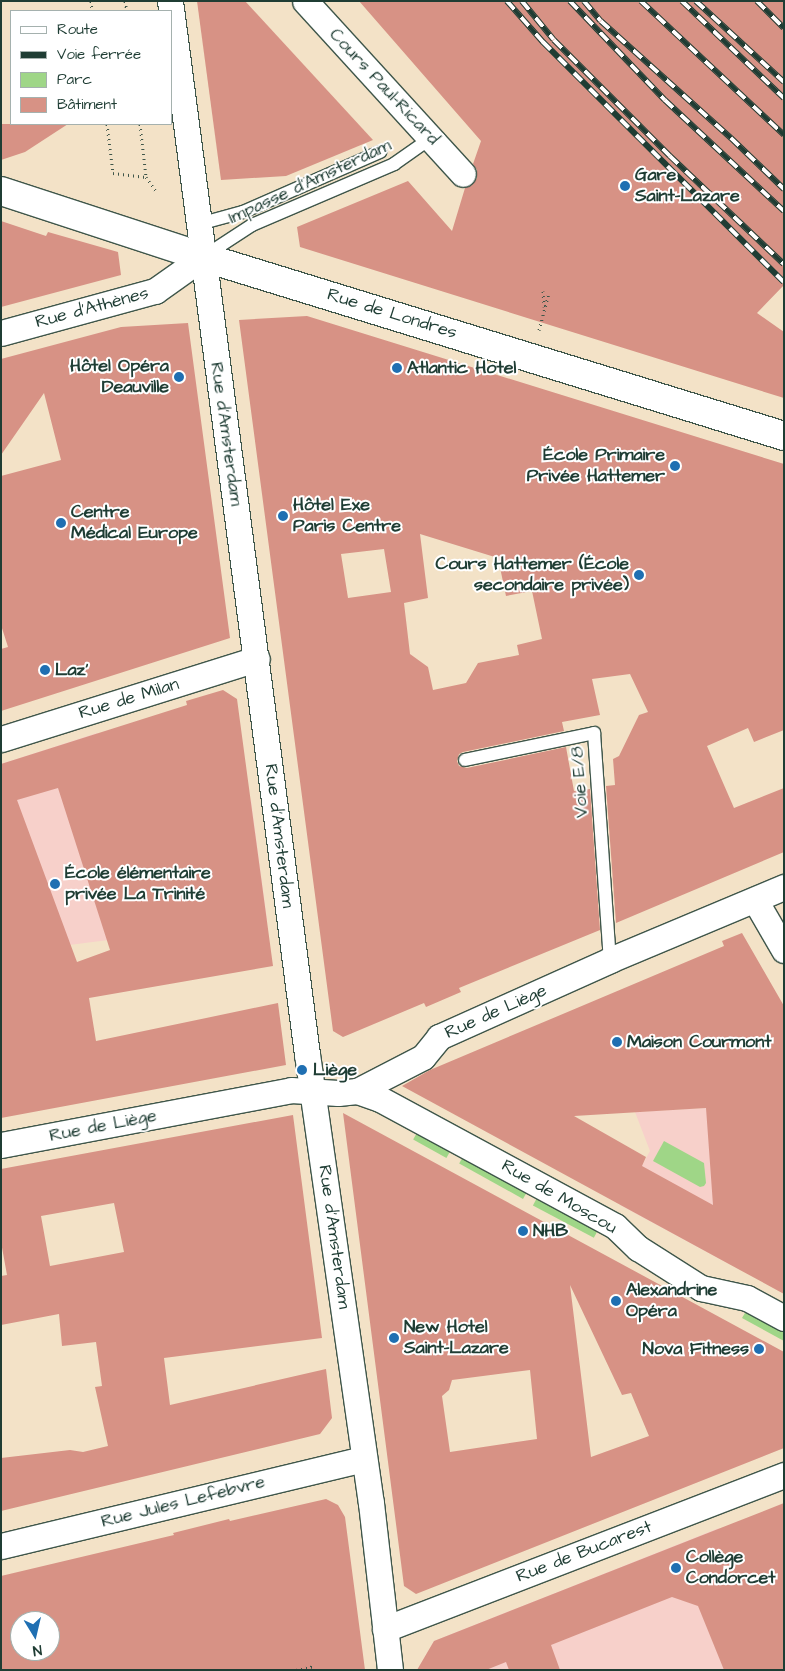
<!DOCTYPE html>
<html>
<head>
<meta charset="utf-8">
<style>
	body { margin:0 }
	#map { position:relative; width:785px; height:1671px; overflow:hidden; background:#f3e2c7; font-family:"Architects Daughter",sans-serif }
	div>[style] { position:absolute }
	.built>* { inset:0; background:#f7d0ca }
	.green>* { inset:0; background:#9fd687; transform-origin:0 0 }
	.building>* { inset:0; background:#d79285 }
	.path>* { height:3px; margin-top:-1.5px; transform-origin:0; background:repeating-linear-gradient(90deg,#3f564a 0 1px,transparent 0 5px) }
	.roads { filter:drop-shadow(1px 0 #3f564a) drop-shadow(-1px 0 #3f564a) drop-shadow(0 1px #3f564a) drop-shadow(0 -1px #3f564a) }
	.lane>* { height:12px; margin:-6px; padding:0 6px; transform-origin:6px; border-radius:6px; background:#fff }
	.street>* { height:25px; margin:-12.5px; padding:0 12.5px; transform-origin:12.5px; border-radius:12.5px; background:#fff }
	.secondary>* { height:28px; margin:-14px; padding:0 14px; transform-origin:14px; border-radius:14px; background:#fff }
	.rail>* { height:5.5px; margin-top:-2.75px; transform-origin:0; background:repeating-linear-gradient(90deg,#fff 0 11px,#1f3d34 0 22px); box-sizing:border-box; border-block:1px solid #1f3d34 }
	.dots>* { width:14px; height:14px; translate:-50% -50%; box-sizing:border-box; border:2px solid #fff; border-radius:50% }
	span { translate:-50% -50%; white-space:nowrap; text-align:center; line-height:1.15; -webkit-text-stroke:4px #fff; paint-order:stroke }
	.street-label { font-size:18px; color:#1f3d34 }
	.poi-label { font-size:18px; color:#1f3d34; font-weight:700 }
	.left { translate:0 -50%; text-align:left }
	.right { translate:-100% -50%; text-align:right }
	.frame { position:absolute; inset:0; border:2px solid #1f3d34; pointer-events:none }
	.legend { position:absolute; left:10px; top:10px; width:162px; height:115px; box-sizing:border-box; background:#fff; border:1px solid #a5b1ae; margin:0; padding:6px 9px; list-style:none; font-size:15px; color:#1f3d34 }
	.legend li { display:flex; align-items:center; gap:10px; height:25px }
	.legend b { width:25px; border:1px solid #a5b1ae }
	.north { position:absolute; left:10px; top:1611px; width:50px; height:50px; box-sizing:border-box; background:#fff; border:1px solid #a5b1ae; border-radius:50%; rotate:171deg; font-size:14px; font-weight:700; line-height:20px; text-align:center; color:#1f3d34 }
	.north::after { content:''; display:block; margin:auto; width:18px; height:22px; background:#1f6fb2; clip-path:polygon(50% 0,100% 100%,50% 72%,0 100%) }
</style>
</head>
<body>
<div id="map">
	<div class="built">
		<i style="clip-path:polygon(97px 733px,125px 816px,251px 800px,267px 920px,45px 948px,1px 827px,1px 764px)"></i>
		<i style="clip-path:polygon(706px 1108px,753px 1226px,731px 1265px,620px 1205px,650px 1151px,635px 1112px)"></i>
		<i style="clip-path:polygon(719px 1528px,775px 1670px,417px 1670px,434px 1641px)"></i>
	</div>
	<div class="green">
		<i style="left:419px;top:1129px;width:38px;height:12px;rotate:29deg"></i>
		<i style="clip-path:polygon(664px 1141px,704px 1163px,706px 1183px,704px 1186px,700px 1187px,653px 1161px)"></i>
		<i style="left:465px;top:1153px;width:73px;height:12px;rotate:29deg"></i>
		<i style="left:539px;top:1194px;width:69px;height:13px;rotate:28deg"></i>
		<i style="clip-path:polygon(748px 1308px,784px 1327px,784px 1341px,742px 1318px)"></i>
	</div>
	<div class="building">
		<i style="clip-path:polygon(197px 1px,245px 1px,373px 140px,286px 176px,221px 180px)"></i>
		<i style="clip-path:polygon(359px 1px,784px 1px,784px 285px,757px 313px,784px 332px,784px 398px,300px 247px,297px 227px,408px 181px,452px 231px,465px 188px,472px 185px,477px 178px,477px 170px,473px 164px,481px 141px)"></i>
		<i style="clip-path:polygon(1px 124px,68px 124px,25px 152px,1px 160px)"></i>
		<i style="clip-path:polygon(1px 221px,46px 236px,48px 232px,118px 252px,121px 275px,1px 307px)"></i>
		<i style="clip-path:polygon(evenodd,307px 316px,784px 464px,784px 730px,754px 742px,748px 728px,707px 746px,734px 808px,784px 788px,784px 852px,616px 923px,606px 786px,615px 785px,613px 759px,619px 756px,639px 715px,648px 712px,630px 674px,592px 679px,600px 715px,562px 722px,564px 731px,463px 752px,459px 754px,457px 761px,459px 766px,467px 768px,566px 747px,574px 791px,590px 789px,600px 930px,459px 988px,461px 992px,426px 1007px,424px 1003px,343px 1037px,333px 1031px,239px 320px,307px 316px,420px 534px,498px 558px,506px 596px,532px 591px,542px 639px,517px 645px,519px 655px,478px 663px,466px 683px,433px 690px,428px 667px,410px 654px,404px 603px,428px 598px,420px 534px,307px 316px,384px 549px,391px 592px,348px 598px,341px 554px,384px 549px)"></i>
		<i style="clip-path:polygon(188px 323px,230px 638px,1px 711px,1px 649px,8px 647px,1px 625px,1px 476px,61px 460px,44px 393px,1px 455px,1px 359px,121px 327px)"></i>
		<i style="clip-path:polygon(evenodd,223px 690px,237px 699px,273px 966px,89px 998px,96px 1041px,278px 1003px,286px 1065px,1px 1118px,1px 764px,187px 705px,186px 701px,223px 690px,58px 788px,110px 950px,77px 962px,17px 800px,58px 788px)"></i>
		<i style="clip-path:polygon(evenodd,742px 933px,784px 1006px,784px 1294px,402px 1086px,430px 1070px,724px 946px,722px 941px,742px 933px,706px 1108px,713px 1205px,642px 1166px,646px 1157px,574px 1116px,706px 1108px)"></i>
		<i style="clip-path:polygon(evenodd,343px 1113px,784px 1352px,784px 1448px,416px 1594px,404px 1586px,343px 1113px,570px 1285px,622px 1395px,631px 1393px,649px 1436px,591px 1457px,570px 1285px,343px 1113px,530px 1370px,537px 1439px,450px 1452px,442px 1396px,449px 1390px,452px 1380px,530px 1370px)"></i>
		<i style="clip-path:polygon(evenodd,293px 1115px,322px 1338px,164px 1358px,170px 1405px,326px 1369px,332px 1418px,320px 1434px,1px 1511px,1px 1458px,70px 1450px,83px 1452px,108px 1446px,95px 1387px,102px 1386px,96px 1342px,62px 1346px,59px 1314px,1px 1325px,1px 1276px,7px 1275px,1px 1242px,1px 1169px,293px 1115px,114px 1203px,124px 1252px,50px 1266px,41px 1216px,114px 1203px)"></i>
		<i style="clip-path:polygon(evenodd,326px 1499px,338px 1505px,345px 1517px,365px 1670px,1px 1670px,1px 1576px,174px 1535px,173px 1533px,229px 1519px,230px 1521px,326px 1499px,20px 1621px,50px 1621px,50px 1651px,20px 1651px,20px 1621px)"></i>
		<i style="clip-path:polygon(784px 1503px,784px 1670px,724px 1670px,698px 1606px,672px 1597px,551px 1645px,560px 1670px,509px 1670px,506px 1662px,486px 1670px,417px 1670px,434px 1641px)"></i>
	</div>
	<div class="path">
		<i style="left:91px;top:1px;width:10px;rotate:84deg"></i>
		<i style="left:125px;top:1px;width:10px;rotate:79deg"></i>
		<i style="left:107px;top:124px;width:49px;rotate:83deg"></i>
		<i style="left:113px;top:173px;width:33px;rotate:7deg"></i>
		<i style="left:140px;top:124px;width:53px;rotate:83.5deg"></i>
		<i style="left:146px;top:177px;width:16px;rotate:55deg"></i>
		<i style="left:543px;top:291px;width:16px;rotate:86deg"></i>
		<i style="left:539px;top:330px;width:39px;rotate:-75deg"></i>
		<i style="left:296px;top:1670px;width:19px;rotate:-12deg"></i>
	</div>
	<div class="roads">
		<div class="lane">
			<i style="left:199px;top:224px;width:46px;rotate:-15.3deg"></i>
			<i style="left:243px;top:212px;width:150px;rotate:-23.7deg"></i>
			<i style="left:203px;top:257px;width:59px;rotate:-33.1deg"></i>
			<i style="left:252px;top:225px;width:155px;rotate:-23.2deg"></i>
			<i style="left:394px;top:164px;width:45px;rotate:-35.1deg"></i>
			<i style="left:465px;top:760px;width:132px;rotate:-11.8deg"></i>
			<i style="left:594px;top:733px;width:228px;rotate:86deg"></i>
		</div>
		<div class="street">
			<i style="left:170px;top:1px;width:1062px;rotate:82.59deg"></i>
			<i style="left:307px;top:1054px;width:454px;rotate:81.9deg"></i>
			<i style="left:371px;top:1503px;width:168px;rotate:83.5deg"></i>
			<i style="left:305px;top:1px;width:234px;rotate:47.6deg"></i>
			<i style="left:1px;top:333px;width:160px;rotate:-15.3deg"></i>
			<i style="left:155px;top:291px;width:59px;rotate:-35.3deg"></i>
			<i style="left:1px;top:739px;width:268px;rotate:-17.4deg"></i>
			<i style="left:755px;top:900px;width:58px;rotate:59.9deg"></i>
			<i style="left:357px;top:1091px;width:24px;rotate:19deg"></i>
			<i style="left:380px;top:1099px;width:267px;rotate:28.4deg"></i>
			<i style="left:615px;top:1226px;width:32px;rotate:44deg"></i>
			<i style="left:638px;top:1248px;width:75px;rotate:32.4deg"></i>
			<i style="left:701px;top:1288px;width:47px;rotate:12.3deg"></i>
			<i style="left:747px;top:1298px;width:42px;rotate:28.4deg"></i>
			<i style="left:1px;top:1145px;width:295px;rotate:-10.7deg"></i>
			<i style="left:291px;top:1090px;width:47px;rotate:3.7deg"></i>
			<i style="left:338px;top:1093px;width:19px;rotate:-6deg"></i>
			<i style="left:357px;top:1091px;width:74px;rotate:-27.3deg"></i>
			<i style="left:423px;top:1057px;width:26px;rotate:-51deg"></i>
			<i style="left:439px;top:1037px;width:188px;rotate:-24.2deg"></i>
			<i style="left:610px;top:960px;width:189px;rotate:-22.8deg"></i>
			<i style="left:1px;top:1546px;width:373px;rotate:-13.5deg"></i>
			<i style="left:385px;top:1629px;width:428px;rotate:-21.1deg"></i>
		</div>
		<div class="secondary">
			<i style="left:1px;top:191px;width:213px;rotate:18.1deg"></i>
			<i style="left:203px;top:257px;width:608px;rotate:17.12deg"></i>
		</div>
	</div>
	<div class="rail">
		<i style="left:507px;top:1px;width:55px;rotate:48.7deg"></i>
		<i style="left:543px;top:42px;width:340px;rotate:44.9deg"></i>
		<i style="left:522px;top:1px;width:50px;rotate:50.6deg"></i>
		<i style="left:554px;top:40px;width:164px;rotate:45deg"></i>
		<i style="left:670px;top:156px;width:157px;rotate:43.5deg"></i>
		<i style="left:570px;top:1px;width:137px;rotate:46.2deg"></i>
		<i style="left:665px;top:100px;width:163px;rotate:43deg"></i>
		<i style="left:584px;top:1px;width:26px;rotate:50deg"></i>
		<i style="left:601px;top:21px;width:175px;rotate:42deg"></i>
		<i style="left:731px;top:138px;width:74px;rotate:43.9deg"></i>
		<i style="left:641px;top:1px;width:196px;rotate:43.1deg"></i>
		<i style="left:682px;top:1px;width:141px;rotate:43.6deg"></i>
		<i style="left:696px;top:1px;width:120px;rotate:42.6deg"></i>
		<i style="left:757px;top:1px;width:38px;rotate:45deg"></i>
	</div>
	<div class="dots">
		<i style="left:625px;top:186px;background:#1f6fb2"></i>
		<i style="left:397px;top:368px;background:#1f6fb2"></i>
		<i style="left:179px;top:377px;background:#1f6fb2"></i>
		<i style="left:675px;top:466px;background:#1f6fb2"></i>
		<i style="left:283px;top:516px;background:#1f6fb2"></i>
		<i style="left:61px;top:523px;background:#1f6fb2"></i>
		<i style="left:639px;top:575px;background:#1f6fb2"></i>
		<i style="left:45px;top:670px;background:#1f6fb2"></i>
		<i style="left:55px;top:884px;background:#1f6fb2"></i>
		<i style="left:617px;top:1042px;background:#1f6fb2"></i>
		<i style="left:302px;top:1070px;background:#1f6fb2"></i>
		<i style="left:523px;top:1231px;background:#1f6fb2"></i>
		<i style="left:616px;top:1301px;background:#1f6fb2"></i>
		<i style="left:394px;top:1338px;background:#1f6fb2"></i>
		<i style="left:759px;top:1349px;background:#1f6fb2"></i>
		<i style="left:676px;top:1568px;background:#1f6fb2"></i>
	</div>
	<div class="street-label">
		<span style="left:384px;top:87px;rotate:47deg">Cours Paul-Ricard</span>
		<span style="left:310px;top:182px;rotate:-25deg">Impasse d'Amsterdam</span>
		<span style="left:92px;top:308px;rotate:-15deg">Rue d'Athènes</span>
		<span style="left:392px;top:314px;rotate:17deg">Rue de Londres</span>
		<span style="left:226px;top:434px;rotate:82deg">Rue d'Amsterdam</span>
		<span style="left:129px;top:699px;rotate:-17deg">Rue de Milan</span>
		<span style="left:580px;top:782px;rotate:-94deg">Voie E/8</span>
		<span style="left:279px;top:836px;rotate:83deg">Rue d'Amsterdam</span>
		<span style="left:496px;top:1012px;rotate:-24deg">Rue de Liège</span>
		<span style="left:103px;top:1126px;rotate:-11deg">Rue de Liège</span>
		<span style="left:559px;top:1197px;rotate:30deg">Rue de Moscou</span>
		<span style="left:334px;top:1237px;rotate:82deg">Rue d'Amsterdam</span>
		<span style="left:183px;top:1502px;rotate:-14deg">Rue Jules Lefebvre</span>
		<span style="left:584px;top:1552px;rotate:-21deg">Rue de Bucarest</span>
	</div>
	<div class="poi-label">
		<span class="left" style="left:635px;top:186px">Gare<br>Saint-Lazare</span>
		<span class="right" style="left:169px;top:377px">Hôtel Opéra<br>Deauville</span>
		<span class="left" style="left:407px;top:368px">Atlantic Hotel</span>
		<span class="right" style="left:665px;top:466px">École Primaire<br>Privée Hattemer</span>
		<span class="left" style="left:293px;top:516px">Hôtel Exe<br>Paris Centre</span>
		<span class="left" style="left:71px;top:523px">Centre<br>Médical Europe</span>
		<span class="right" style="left:629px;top:575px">Cours Hattemer (École<br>secondaire privée)</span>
		<span class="left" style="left:55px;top:670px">Laz'</span>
		<span class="left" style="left:65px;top:884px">École élémentaire<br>privée La Trinité</span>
		<span class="left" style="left:627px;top:1042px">Maison Courmont</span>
		<span class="left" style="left:313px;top:1070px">Liège</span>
		<span class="left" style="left:533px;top:1231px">NHB</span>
		<span class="left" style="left:626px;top:1301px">Alexandrine<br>Opéra</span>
		<span class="left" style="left:404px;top:1338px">New Hotel<br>Saint-Lazare</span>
		<span class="right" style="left:749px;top:1349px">Nova Fitness</span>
		<span class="left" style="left:686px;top:1568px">Collège<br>Condorcet</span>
	</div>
	<div class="frame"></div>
	<ul class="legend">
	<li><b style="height:6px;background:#fff"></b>Route</li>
	<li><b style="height:6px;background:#1f3d34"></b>Voie ferrée</li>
	<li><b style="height:14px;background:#9fd687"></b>Parc</li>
	<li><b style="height:14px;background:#d79285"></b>Bâtiment</li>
	</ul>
	<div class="north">N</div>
</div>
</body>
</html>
